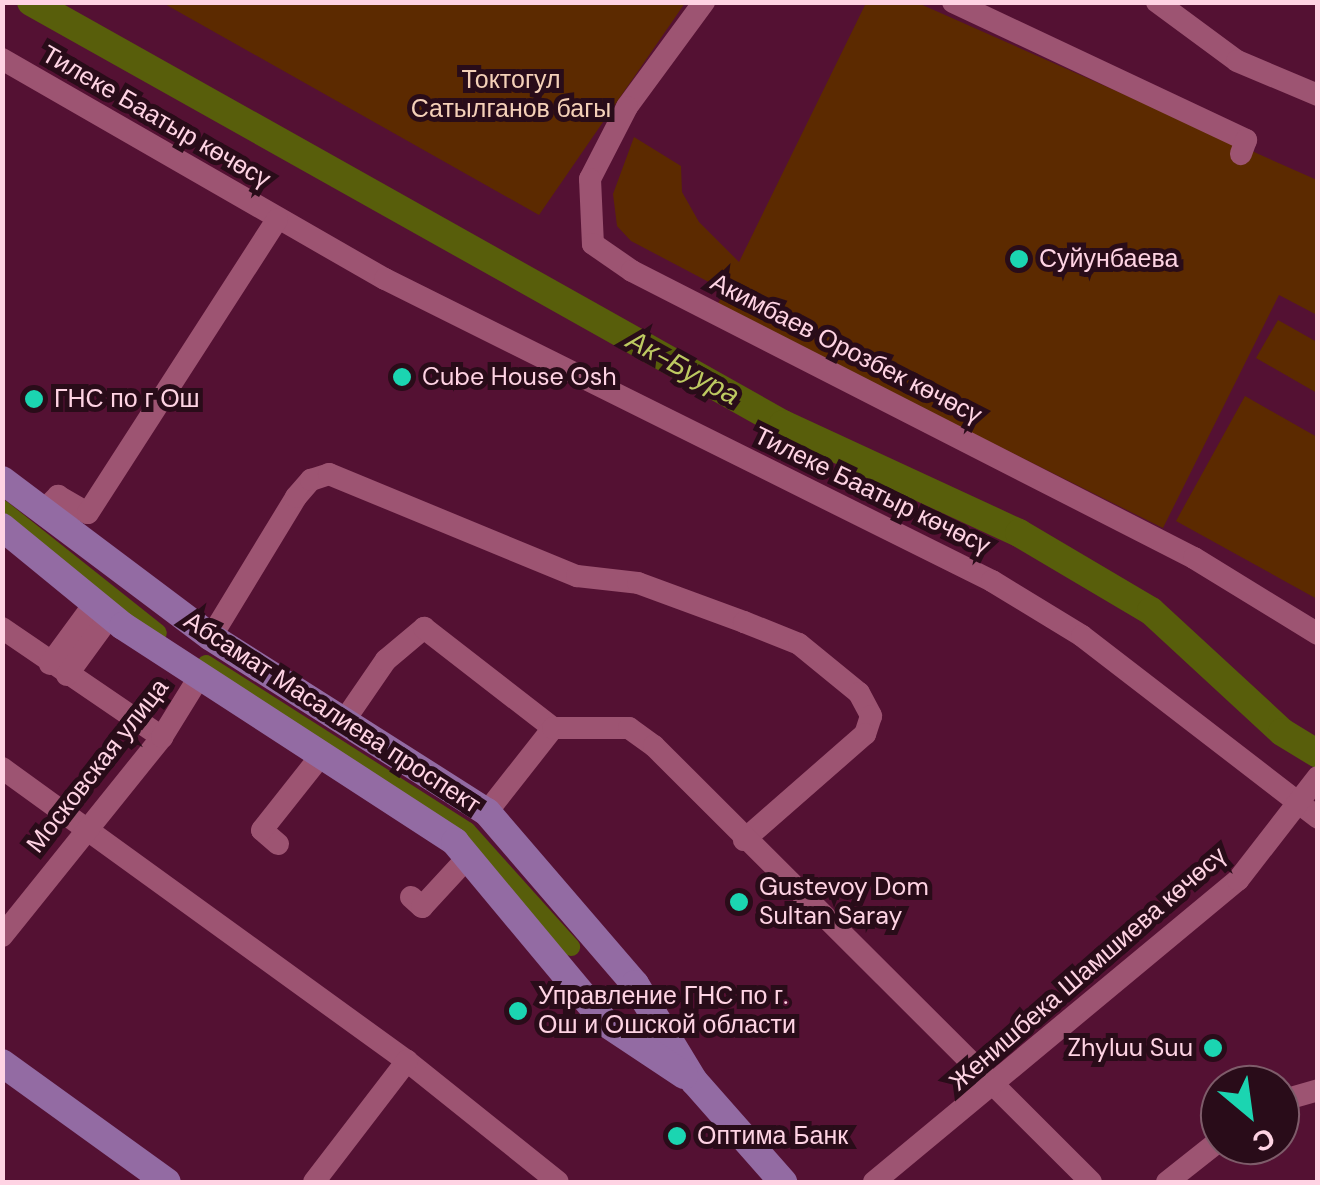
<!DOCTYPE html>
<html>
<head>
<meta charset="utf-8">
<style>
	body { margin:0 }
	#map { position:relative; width:1320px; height:1185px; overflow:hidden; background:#541133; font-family:"DM Sans",sans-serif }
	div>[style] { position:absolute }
	.green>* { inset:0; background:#5c2a00 }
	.canal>* { height:18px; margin:-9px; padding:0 9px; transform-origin:9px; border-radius:9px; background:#585e0b }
	.river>* { height:28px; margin:-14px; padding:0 14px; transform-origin:14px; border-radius:14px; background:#585e0b }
	.minor>* { height:22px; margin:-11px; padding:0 11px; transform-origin:11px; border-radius:11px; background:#9d5472 }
	.major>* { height:28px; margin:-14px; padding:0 14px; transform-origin:14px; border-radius:14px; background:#936ba3 }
	.dots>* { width:28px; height:28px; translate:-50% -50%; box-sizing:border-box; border:5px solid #290c19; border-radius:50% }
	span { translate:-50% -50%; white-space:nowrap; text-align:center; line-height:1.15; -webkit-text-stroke:10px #290c19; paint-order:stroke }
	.park-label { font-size:25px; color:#f4d0b8 }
	.street-label { font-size:25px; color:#fed3e3 }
	.poi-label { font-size:25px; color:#fed3e3 }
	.left { translate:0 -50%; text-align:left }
	.right { translate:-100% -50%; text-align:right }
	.water-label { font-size:28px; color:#bdc961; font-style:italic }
	.frame { position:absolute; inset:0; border:5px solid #fed3e3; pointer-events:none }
	.north { position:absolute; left:1200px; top:1065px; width:100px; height:100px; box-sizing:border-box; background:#290c19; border:2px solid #7e5c6a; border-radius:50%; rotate:151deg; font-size:28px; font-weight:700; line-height:40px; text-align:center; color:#fed3e3 }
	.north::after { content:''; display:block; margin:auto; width:35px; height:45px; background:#1bd5b1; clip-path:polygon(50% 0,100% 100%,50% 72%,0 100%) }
</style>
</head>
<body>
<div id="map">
	<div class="green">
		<i style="clip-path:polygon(163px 3px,685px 3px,539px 215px)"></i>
		<i style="clip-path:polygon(866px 3px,918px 3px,1317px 180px,1317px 315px,1279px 295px,1163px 528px,717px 306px,724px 290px,631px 241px,617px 226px,613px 194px,634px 137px,681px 166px,682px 192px,699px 222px,739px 262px)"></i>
		<i style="clip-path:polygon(1278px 320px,1317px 342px,1317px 393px,1256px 358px)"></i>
		<i style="clip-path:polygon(1245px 396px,1317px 437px,1317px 599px,1176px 521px)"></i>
	</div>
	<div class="canal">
		<i style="left:2px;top:509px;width:199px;rotate:38.5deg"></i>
		<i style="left:206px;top:664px;width:310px;rotate:32.6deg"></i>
		<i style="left:467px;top:831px;width:156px;rotate:48.1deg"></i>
	</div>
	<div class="river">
		<i style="left:31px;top:2px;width:862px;rotate:29.3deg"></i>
		<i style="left:783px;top:424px;width:260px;rotate:24.8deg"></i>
		<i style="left:1019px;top:533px;width:153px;rotate:30.6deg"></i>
		<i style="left:1151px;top:611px;width:178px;rotate:42.7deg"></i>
		<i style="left:1282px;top:732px;width:42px;rotate:31.4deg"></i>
	</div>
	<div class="minor">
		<i style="left:704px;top:2px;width:130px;rotate:126.3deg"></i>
		<i style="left:627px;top:107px;width:81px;rotate:117.2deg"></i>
		<i style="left:590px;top:179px;width:65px;rotate:87.4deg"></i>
		<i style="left:593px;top:244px;width:47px;rotate:34.7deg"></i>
		<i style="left:632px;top:271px;width:631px;rotate:27.05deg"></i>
		<i style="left:1194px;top:558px;width:145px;rotate:31.5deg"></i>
		<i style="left:953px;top:2px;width:324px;rotate:25.2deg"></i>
		<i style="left:1246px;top:140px;width:15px;rotate:110deg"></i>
		<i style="left:1157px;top:2px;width:99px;rotate:36.4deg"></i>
		<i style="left:1237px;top:61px;width:88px;rotate:22.8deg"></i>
		<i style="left:2px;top:59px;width:442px;rotate:29.9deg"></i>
		<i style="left:385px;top:279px;width:678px;rotate:26.45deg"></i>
		<i style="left:992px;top:581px;width:105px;rotate:31.4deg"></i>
		<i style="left:1082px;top:636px;width:298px;rotate:37.6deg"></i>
		<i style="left:42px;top:512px;width:23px;rotate:-45deg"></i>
		<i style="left:58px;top:496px;width:34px;rotate:30deg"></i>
		<i style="left:88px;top:513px;width:349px;rotate:-57.2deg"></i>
		<i style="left:2px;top:628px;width:194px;rotate:34.3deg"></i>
		<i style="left:211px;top:637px;width:164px;rotate:-58.7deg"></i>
		<i style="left:296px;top:497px;width:23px;rotate:-49deg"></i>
		<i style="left:311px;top:480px;width:19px;rotate:-18deg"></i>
		<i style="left:329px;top:474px;width:268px;rotate:22.4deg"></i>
		<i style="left:577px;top:576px;width:61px;rotate:6.5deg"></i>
		<i style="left:638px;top:583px;width:113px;rotate:20.2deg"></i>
		<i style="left:744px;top:622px;width:59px;rotate:21.8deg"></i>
		<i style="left:799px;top:644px;width:77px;rotate:39.2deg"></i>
		<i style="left:859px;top:693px;width:26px;rotate:62deg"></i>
		<i style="left:871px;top:716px;width:19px;rotate:108deg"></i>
		<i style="left:865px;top:734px;width:161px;rotate:138.8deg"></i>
		<i style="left:50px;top:664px;width:74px;rotate:-53.7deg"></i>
		<i style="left:67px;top:675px;width:73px;rotate:-53.9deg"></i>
		<i style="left:344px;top:721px;width:74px;rotate:-55.5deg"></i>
		<i style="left:386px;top:660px;width:50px;rotate:-40.1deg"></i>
		<i style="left:424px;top:628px;width:163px;rotate:37.8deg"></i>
		<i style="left:553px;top:728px;width:107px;rotate:128.2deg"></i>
		<i style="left:553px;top:728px;width:76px"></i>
		<i style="left:629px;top:728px;width:31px;rotate:36deg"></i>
		<i style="left:654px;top:746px;width:617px;rotate:44.93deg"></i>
		<i style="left:2px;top:768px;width:500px;rotate:35.9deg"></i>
		<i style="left:407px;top:1061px;width:193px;rotate:38.7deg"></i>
		<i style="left:278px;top:844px;width:21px;rotate:-139deg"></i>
		<i style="left:262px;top:830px;width:98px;rotate:-51.6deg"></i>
		<i style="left:411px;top:897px;width:15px;rotate:42deg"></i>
		<i style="left:422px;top:907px;width:69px;rotate:-47.3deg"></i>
		<i style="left:2px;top:936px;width:255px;rotate:-51.2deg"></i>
		<i style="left:162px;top:737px;width:70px;rotate:-58.3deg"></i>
		<i style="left:1280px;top:1101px;width:40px;rotate:-16deg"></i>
		<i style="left:314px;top:1182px;width:153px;rotate:-52.5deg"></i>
		<i style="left:874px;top:1182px;width:473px;rotate:-39.7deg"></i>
		<i style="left:1238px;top:880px;width:130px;rotate:-52.2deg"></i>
		<i style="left:1167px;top:1182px;width:68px;rotate:-38.4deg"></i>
	</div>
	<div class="major">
		<i style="left:2px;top:480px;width:261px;rotate:36.9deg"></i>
		<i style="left:211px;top:637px;width:327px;rotate:32.4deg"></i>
		<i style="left:487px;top:812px;width:227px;rotate:49.3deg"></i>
		<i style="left:635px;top:984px;width:114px;rotate:58.7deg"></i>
		<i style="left:694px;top:1081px;width:135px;rotate:48.6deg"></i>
		<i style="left:2px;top:527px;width:156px;rotate:39.3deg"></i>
		<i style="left:123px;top:626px;width:396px;rotate:33deg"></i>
		<i style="left:455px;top:842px;width:236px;rotate:50.2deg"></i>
		<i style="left:606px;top:1023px;width:94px;rotate:33.7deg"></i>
		<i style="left:2px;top:1063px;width:203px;rotate:35.8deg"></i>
	</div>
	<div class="dots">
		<i style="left:1019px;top:259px;background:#1bd5b1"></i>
		<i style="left:402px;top:377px;background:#1bd5b1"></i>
		<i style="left:34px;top:399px;background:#1bd5b1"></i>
		<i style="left:739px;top:902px;background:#1bd5b1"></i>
		<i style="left:518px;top:1011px;background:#1bd5b1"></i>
		<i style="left:1213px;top:1048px;background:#1bd5b1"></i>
		<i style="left:677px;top:1136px;background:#1bd5b1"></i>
	</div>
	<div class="park-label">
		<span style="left:511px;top:95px">Токтогул<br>Сатылганов багы</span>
	</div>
	<div class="street-label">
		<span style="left:156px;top:117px;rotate:30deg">Тилеке Баатыр көчөсү</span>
		<span style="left:846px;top:349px;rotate:27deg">Акимбаев Орозбек көчөсү</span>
		<span style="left:872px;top:491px;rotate:26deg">Тилеке Баатыр көчөсү</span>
		<span style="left:332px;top:713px;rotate:33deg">Абсамат Масалиева проспект</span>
		<span style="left:98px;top:766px;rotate:-52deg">Московская улица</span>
		<span style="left:1088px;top:969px;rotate:-41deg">Женишбека Шамшиева көчөсү</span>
	</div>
	<div class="poi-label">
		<span class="left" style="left:1039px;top:259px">Суйунбаева</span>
		<span class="left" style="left:422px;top:377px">Cube House Osh</span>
		<span class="left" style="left:54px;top:399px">ГНС по г Ош</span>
		<span class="left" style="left:759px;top:902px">Gustevoy Dom<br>Sultan Saray</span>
		<span class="left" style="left:538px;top:1011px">Управление ГНС по г.<br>Ош и Ошской области</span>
		<span class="right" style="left:1193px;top:1048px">Zhyluu Suu</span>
		<span class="left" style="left:697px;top:1136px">Оптима Банк</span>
	</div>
	<div class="water-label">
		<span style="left:683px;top:368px;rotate:29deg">Ак-Буура</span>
	</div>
	<div class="frame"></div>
	<div class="north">С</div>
</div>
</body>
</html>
